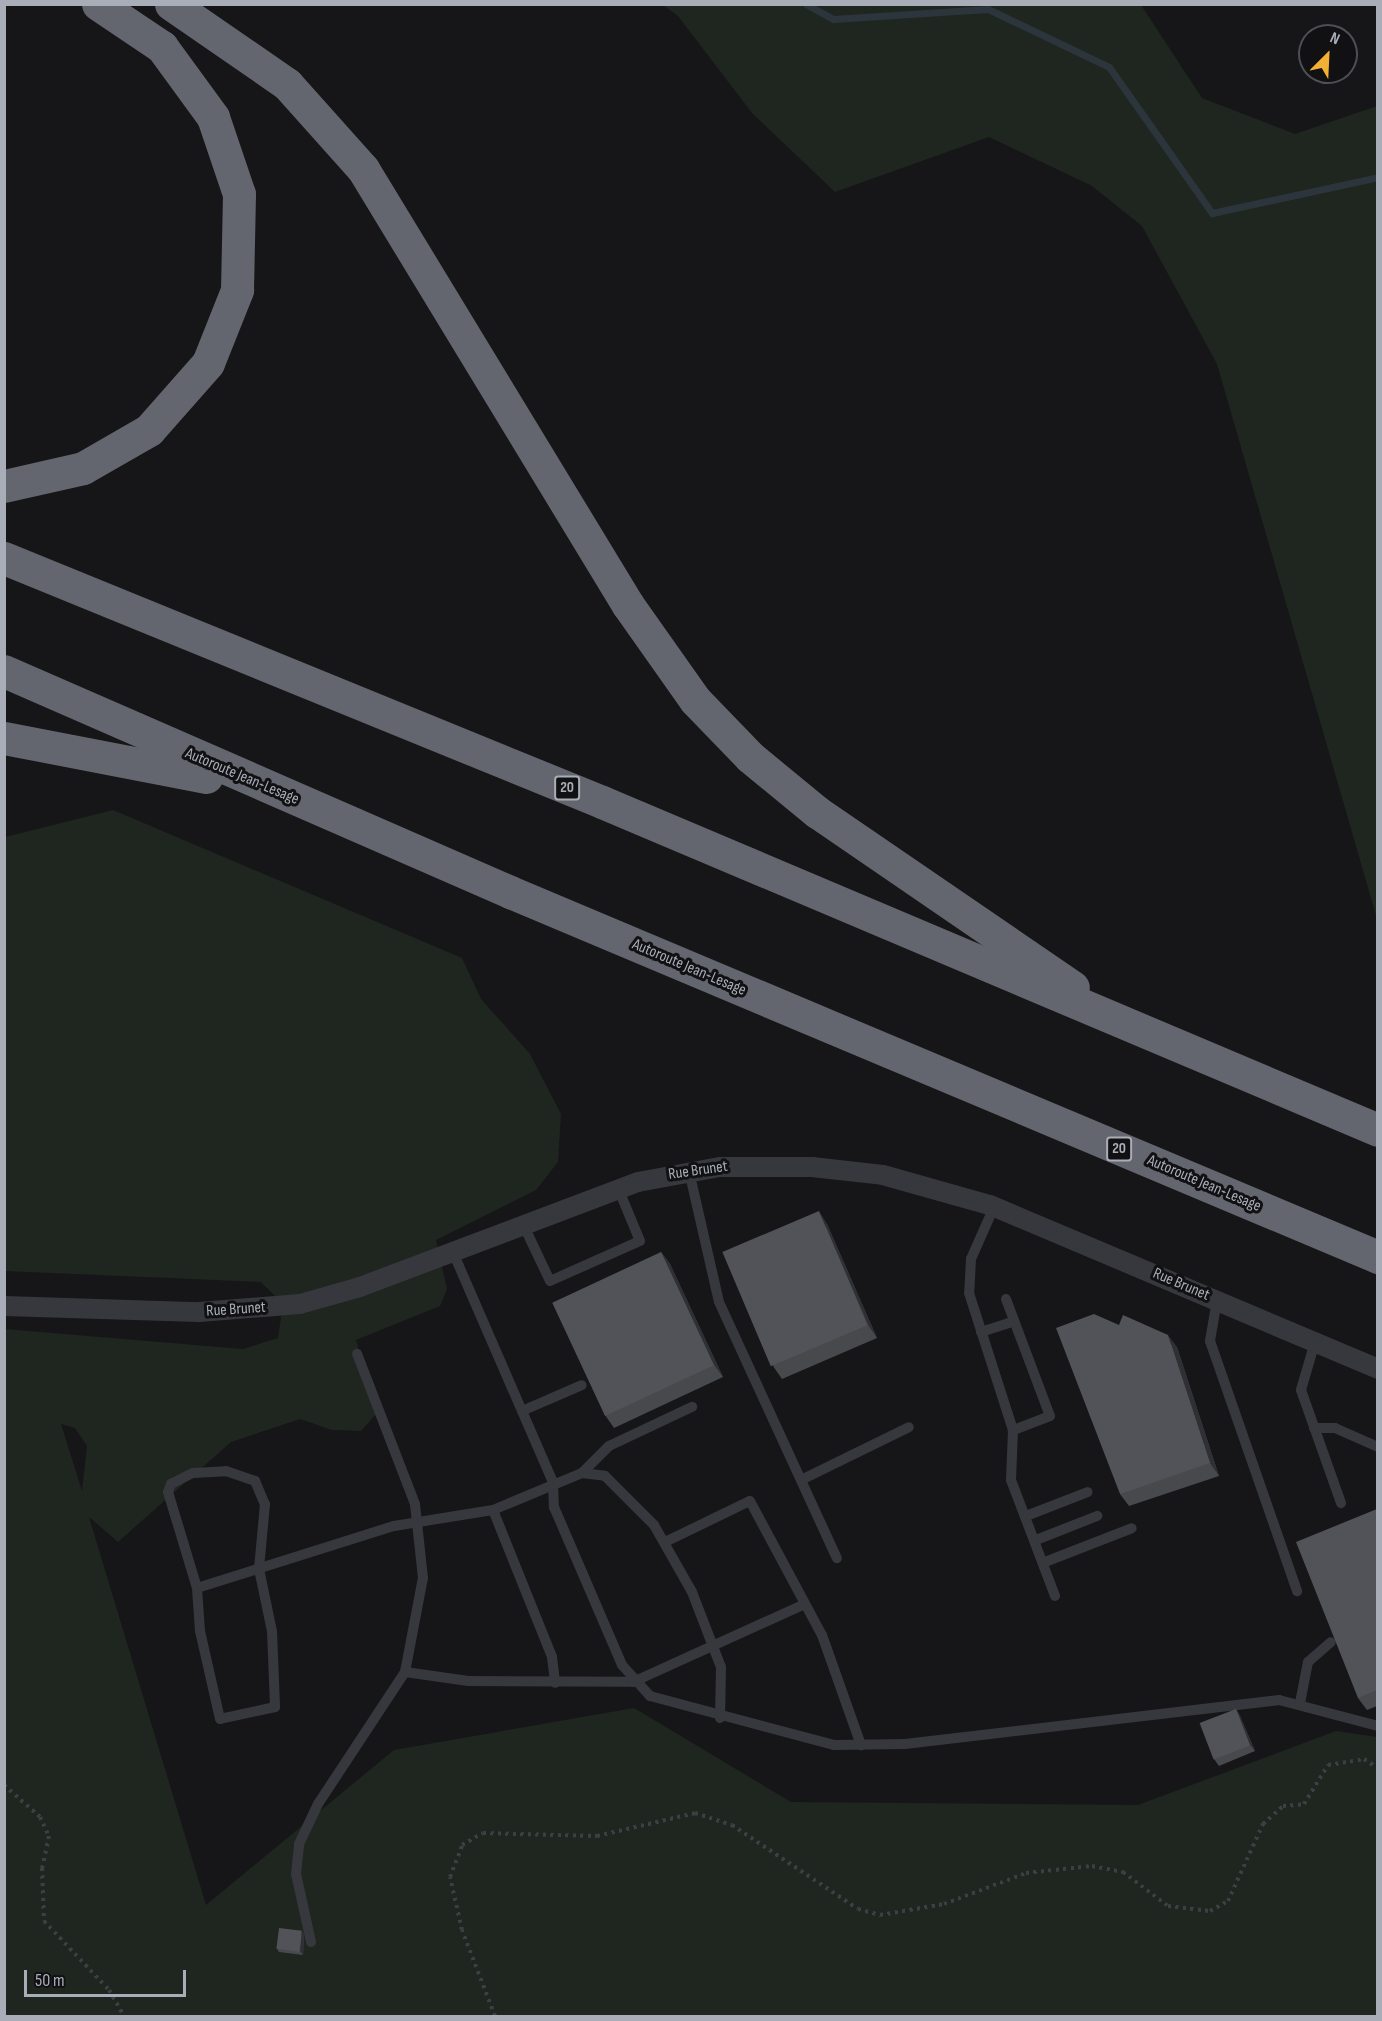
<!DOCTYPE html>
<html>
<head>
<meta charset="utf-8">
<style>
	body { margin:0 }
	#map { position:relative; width:1382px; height:2021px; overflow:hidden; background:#161618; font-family:"Sofia Sans Condensed",sans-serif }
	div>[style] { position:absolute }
	.green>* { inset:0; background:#1e261f }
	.stream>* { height:7px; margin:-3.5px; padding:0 3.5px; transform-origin:3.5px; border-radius:3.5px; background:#2c353c }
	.path>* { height:4px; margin-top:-2px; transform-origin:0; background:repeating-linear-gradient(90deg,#3d3f44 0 3px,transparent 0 7.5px) }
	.service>* { height:10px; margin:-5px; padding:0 5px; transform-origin:5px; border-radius:5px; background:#37383d }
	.minor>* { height:20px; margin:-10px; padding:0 10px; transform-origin:10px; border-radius:10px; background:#37383d }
	.motorway>* { height:33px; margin:-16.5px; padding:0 16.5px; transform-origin:16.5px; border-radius:16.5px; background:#63666e }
	.wall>* { inset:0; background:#47494d }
	.shaded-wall>* { inset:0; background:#2f3033 }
	.building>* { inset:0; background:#525359; transform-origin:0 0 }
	span { translate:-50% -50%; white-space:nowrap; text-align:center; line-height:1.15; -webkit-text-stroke:6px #111113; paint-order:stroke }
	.shield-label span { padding:2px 4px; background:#111113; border:2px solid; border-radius:4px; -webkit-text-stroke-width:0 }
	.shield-label { font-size:15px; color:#a8adb8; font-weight:700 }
	.street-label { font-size:16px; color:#a8adb8 }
	.frame { position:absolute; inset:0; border:6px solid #a8adb8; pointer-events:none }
	.north { position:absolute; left:1298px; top:24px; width:60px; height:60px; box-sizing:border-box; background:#111113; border:2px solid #4d4f55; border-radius:50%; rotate:24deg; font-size:16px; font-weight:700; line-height:24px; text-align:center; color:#a8adb8 }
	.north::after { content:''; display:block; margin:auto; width:21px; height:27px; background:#f2b134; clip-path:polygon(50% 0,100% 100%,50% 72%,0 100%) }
	.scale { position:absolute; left:24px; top:1970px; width:162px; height:27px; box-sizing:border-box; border:3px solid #a8adb8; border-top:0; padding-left:8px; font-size:18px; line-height:21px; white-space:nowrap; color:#a8adb8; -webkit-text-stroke:4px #111113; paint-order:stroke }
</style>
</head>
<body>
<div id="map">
	<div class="green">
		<i style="clip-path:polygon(663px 5px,1141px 5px,1202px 98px,1295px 134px,1377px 106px,1377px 919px,1217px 364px,1142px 226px,1092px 186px,989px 137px,835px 192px,752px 113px,678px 16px)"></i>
		<i style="clip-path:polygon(evenodd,113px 810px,462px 958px,481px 999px,530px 1054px,561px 1114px,558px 1162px,536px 1190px,436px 1240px,447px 1289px,440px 1306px,356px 1340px,376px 1414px,361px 1431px,332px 1430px,300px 1419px,231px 1442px,118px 1542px,89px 1517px,206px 1905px,394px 1750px,634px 1708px,791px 1802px,1138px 1805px,1336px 1731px,1377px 1737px,1377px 2016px,5px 2016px,4px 1329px,243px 1349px,278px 1338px,283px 1304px,261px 1282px,5px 1271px,5px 837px,113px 810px,61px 1424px,75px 1428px,87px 1446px,82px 1491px,61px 1424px)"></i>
	</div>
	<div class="stream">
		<i style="left:806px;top:4px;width:31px;rotate:29deg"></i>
		<i style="left:833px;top:19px;width:155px;rotate:-3.7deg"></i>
		<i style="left:988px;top:9px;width:134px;rotate:25.6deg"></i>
		<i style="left:1109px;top:67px;width:179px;rotate:54.8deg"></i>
		<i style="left:1212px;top:213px;width:170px;rotate:-12.2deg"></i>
	</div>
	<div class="path">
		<i style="left:4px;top:1785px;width:48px;rotate:41.6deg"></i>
		<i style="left:40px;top:1817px;width:21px;rotate:65deg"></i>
		<i style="left:49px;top:1836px;width:33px;rotate:102deg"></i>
		<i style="left:42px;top:1868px;width:53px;rotate:87.8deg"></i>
		<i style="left:44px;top:1921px;width:95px;rotate:46.7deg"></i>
		<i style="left:109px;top:1990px;width:30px;rotate:60deg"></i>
		<i style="left:495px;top:2016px;width:92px;rotate:-111deg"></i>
		<i style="left:462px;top:1930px;width:54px;rotate:-102.8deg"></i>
		<i style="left:450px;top:1877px;width:34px;rotate:-69deg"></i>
		<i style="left:462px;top:1845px;width:24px;rotate:-30deg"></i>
		<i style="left:483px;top:1833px;width:114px;rotate:1.5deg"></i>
		<i style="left:597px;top:1836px;width:101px;rotate:-13.2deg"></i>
		<i style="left:695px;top:1813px;width:39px;rotate:18deg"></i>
		<i style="left:732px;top:1825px;width:151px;rotate:33.7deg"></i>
		<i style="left:858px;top:1909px;width:23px;rotate:15deg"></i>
		<i style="left:880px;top:1915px;width:65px;rotate:-9.8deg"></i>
		<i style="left:944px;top:1904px;width:88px;rotate:-20.7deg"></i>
		<i style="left:1026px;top:1873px;width:66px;rotate:-6.1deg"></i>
		<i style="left:1092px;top:1866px;width:32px;rotate:11deg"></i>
		<i style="left:1123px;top:1872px;width:56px;rotate:37.1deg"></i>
		<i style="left:1168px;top:1906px;width:42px;rotate:6.8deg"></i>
		<i style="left:1210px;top:1911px;width:21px;rotate:-29deg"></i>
		<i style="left:1228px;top:1901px;width:85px;rotate:-65.6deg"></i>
		<i style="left:1263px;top:1824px;width:27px;rotate:-42deg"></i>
		<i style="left:1283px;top:1806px;width:21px;rotate:-5deg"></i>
		<i style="left:1304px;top:1804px;width:46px;rotate:-58.4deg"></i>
		<i style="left:1328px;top:1765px;width:36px;rotate:-9deg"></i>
		<i style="left:1364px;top:1759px;width:17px;rotate:33deg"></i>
	</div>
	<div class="service">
		<i style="left:689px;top:1171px;width:134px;rotate:77.1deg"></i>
		<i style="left:719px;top:1302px;width:282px;rotate:65.3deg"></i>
		<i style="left:994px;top:1207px;width:57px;rotate:113.9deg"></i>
		<i style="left:971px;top:1259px;width:34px;rotate:93deg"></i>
		<i style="left:969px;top:1293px;width:144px;rotate:72.2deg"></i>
		<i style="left:1013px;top:1430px;width:50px;rotate:92.3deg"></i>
		<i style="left:1011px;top:1480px;width:124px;rotate:69.2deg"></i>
		<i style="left:522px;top:1222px;width:65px;rotate:64.6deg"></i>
		<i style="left:550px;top:1281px;width:98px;rotate:-24deg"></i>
		<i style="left:640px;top:1241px;width:57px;rotate:-112.5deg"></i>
		<i style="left:452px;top:1250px;width:253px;rotate:66.5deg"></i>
		<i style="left:553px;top:1482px;width:25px;rotate:88deg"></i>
		<i style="left:554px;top:1507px;width:172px;rotate:66.7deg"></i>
		<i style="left:622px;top:1665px;width:42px;rotate:47.9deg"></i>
		<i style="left:650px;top:1696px;width:190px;rotate:14.9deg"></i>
		<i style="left:834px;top:1745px;width:71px;rotate:-0.8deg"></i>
		<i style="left:905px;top:1744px;width:377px;rotate:-6.7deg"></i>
		<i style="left:1279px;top:1700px;width:102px;rotate:14.7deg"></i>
		<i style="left:1006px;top:1299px;width:125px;rotate:69.4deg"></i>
		<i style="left:1050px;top:1416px;width:40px;rotate:159deg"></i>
		<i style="left:1217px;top:1300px;width:42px;rotate:99.7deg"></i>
		<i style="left:1210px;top:1341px;width:265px;rotate:70.8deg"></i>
		<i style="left:981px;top:1332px;width:35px;rotate:-18deg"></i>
		<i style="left:1315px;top:1342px;width:50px;rotate:106.3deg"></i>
		<i style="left:1301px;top:1390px;width:120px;rotate:70.5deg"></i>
		<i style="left:522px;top:1411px;width:65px;rotate:-23.4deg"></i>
		<i style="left:1314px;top:1428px;width:21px"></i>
		<i style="left:1335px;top:1428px;width:47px;rotate:23.8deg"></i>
		<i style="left:226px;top:1471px;width:31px;rotate:19deg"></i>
		<i style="left:255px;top:1481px;width:25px;rotate:67deg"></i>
		<i style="left:265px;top:1504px;width:65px;rotate:95.3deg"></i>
		<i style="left:259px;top:1569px;width:63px;rotate:78.2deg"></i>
		<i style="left:272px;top:1631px;width:76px;rotate:87.7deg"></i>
		<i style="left:275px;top:1707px;width:56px;rotate:167.7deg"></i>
		<i style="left:220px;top:1719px;width:90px;rotate:-102.8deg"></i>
		<i style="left:200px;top:1631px;width:43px;rotate:-94deg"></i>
		<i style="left:197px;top:1588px;width:100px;rotate:-106.8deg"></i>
		<i style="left:168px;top:1492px;width:9px;rotate:-69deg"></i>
		<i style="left:171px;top:1484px;width:25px;rotate:-27deg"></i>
		<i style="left:193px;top:1473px;width:33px;rotate:-3deg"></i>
		<i style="left:582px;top:1473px;width:38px;rotate:-45deg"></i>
		<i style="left:609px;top:1446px;width:92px;rotate:-25.2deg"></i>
		<i style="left:801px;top:1480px;width:120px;rotate:-26.1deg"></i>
		<i style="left:493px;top:1510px;width:158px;rotate:68.1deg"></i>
		<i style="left:552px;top:1657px;width:26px;rotate:83deg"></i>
		<i style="left:1026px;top:1516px;width:66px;rotate:-21.2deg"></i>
		<i style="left:1036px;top:1540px;width:66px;rotate:-21.5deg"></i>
		<i style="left:665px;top:1542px;width:94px;rotate:-25.8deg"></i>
		<i style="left:750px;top:1501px;width:152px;rotate:61.8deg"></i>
		<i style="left:822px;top:1635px;width:117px;rotate:70.5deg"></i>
		<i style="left:1045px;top:1562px;width:93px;rotate:-21.3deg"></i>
		<i style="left:197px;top:1588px;width:207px;rotate:-17.5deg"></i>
		<i style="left:394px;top:1526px;width:100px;rotate:-9.2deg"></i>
		<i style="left:493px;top:1510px;width:96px;rotate:-22.6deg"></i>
		<i style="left:582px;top:1473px;width:23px;rotate:7deg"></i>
		<i style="left:605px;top:1476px;width:69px;rotate:45deg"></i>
		<i style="left:654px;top:1525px;width:77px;rotate:60.4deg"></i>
		<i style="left:692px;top:1592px;width:80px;rotate:68.9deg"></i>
		<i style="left:721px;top:1667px;width:51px;rotate:91.1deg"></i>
		<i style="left:405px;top:1672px;width:64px;rotate:8.1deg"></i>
		<i style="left:468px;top:1681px;width:165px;rotate:0.3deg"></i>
		<i style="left:633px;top:1682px;width:187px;rotate:-24.4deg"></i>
		<i style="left:1300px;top:1703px;width:42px;rotate:-79deg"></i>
		<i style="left:1308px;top:1662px;width:30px;rotate:-41deg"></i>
		<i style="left:311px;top:1942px;width:70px;rotate:-102.4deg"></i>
		<i style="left:296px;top:1874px;width:30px;rotate:-84deg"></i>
		<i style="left:299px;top:1844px;width:44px;rotate:-64.6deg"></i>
		<i style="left:318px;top:1804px;width:158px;rotate:-56.6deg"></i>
		<i style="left:405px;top:1672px;width:96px;rotate:-79.2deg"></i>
		<i style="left:423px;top:1578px;width:74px;rotate:-96.2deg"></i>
		<i style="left:415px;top:1504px;width:161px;rotate:-111.1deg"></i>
	</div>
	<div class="minor">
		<i style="left:4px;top:1306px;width:195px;rotate:1.8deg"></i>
		<i style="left:199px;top:1312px;width:101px;rotate:-4.5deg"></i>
		<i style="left:300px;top:1304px;width:62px;rotate:-15.8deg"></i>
		<i style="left:360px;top:1287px;width:297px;rotate:-20.7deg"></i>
		<i style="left:638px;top:1182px;width:83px;rotate:-10.4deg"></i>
		<i style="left:720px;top:1167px;width:92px"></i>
		<i style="left:812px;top:1167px;width:71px;rotate:6.4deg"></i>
		<i style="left:883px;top:1175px;width:111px;rotate:15.7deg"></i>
		<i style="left:990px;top:1205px;width:421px;rotate:22.9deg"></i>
	</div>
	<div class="motorway">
		<i style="left:171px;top:4px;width:141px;rotate:34.6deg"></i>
		<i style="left:287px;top:84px;width:114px;rotate:48.2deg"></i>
		<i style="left:363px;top:169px;width:510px;rotate:58.71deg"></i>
		<i style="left:628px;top:605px;width:116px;rotate:54.8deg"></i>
		<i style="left:695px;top:700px;width:79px;rotate:46deg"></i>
		<i style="left:750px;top:757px;width:87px;rotate:39.4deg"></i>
		<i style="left:817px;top:812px;width:310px;rotate:34.4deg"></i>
		<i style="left:4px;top:486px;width:81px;rotate:-12.8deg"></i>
		<i style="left:83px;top:468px;width:76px;rotate:-29.9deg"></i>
		<i style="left:149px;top:430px;width:89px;rotate:-48.6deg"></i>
		<i style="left:208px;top:363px;width:79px;rotate:-68.3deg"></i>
		<i style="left:237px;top:290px;width:96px;rotate:-88.8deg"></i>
		<i style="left:239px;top:194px;width:81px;rotate:-108.7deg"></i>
		<i style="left:213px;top:117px;width:87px;rotate:-126.1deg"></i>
		<i style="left:162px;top:47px;width:77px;rotate:-146.1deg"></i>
		<i style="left:4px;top:558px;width:646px;rotate:22.2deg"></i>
		<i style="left:602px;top:802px;width:842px;rotate:22.91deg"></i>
		<i style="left:4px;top:671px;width:552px;rotate:23.59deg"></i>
		<i style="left:510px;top:892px;width:942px;rotate:22.81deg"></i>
		<i style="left:4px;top:738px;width:206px;rotate:10.9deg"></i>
	</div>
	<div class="wall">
		<i style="clip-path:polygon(827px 1224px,877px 1338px,782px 1379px,773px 1366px)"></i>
		<i style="clip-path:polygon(661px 1252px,670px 1264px,723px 1377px,614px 1428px,605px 1415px)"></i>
		<i style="clip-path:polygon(1119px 1325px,1177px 1347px,1219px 1476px,1129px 1506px,1120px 1494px)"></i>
		<i style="clip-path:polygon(1377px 1509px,1377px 1706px,1367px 1710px,1358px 1698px)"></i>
		<i style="clip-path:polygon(1236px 1709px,1240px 1716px,1255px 1751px,1219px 1766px,1214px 1759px)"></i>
		<i style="clip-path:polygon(304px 1934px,303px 1955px,279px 1952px,277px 1949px)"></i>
	</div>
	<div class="shaded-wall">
		<i style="clip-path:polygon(819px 1211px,827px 1224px,877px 1338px,868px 1325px)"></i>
		<i style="clip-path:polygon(661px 1252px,670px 1264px,723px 1377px,714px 1365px)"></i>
		<i style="clip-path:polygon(1168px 1335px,1177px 1347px,1219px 1476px,1210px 1463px)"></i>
		<i style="clip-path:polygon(1236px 1709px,1240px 1716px,1255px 1751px,1250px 1745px)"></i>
		<i style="clip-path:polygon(302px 1931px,304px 1934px,303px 1955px,300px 1951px)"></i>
	</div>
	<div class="building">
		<i style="left:819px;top:1211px;width:124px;height:105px;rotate:67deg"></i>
		<i style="left:661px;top:1252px;width:125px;height:120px;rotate:65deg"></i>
		<i style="clip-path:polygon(1094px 1314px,1119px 1325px,1123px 1315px,1168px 1335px,1210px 1463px,1120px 1494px,1056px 1328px)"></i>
		<i style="clip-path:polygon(1377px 1509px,1377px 1690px,1358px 1698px,1296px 1542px)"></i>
		<i style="left:1236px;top:1709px;width:39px;height:39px;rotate:69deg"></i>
		<i style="left:279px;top:1928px;width:23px;height:21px;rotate:7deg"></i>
	</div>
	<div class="shield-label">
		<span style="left:567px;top:788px">20</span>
		<span style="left:1119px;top:1149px">20</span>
	</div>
	<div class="street-label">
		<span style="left:242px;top:777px;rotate:23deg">Autoroute Jean-Lesage</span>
		<span style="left:689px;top:968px;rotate:23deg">Autoroute Jean-Lesage</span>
		<span style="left:698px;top:1171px;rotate:-8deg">Rue Brunet</span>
		<span style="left:1204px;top:1184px;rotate:23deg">Autoroute Jean-Lesage</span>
		<span style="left:1181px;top:1285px;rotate:23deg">Rue Brunet</span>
		<span style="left:236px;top:1310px;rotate:-4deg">Rue Brunet</span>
	</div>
	<div class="frame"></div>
	<div class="north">N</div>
	<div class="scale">50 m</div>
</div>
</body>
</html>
